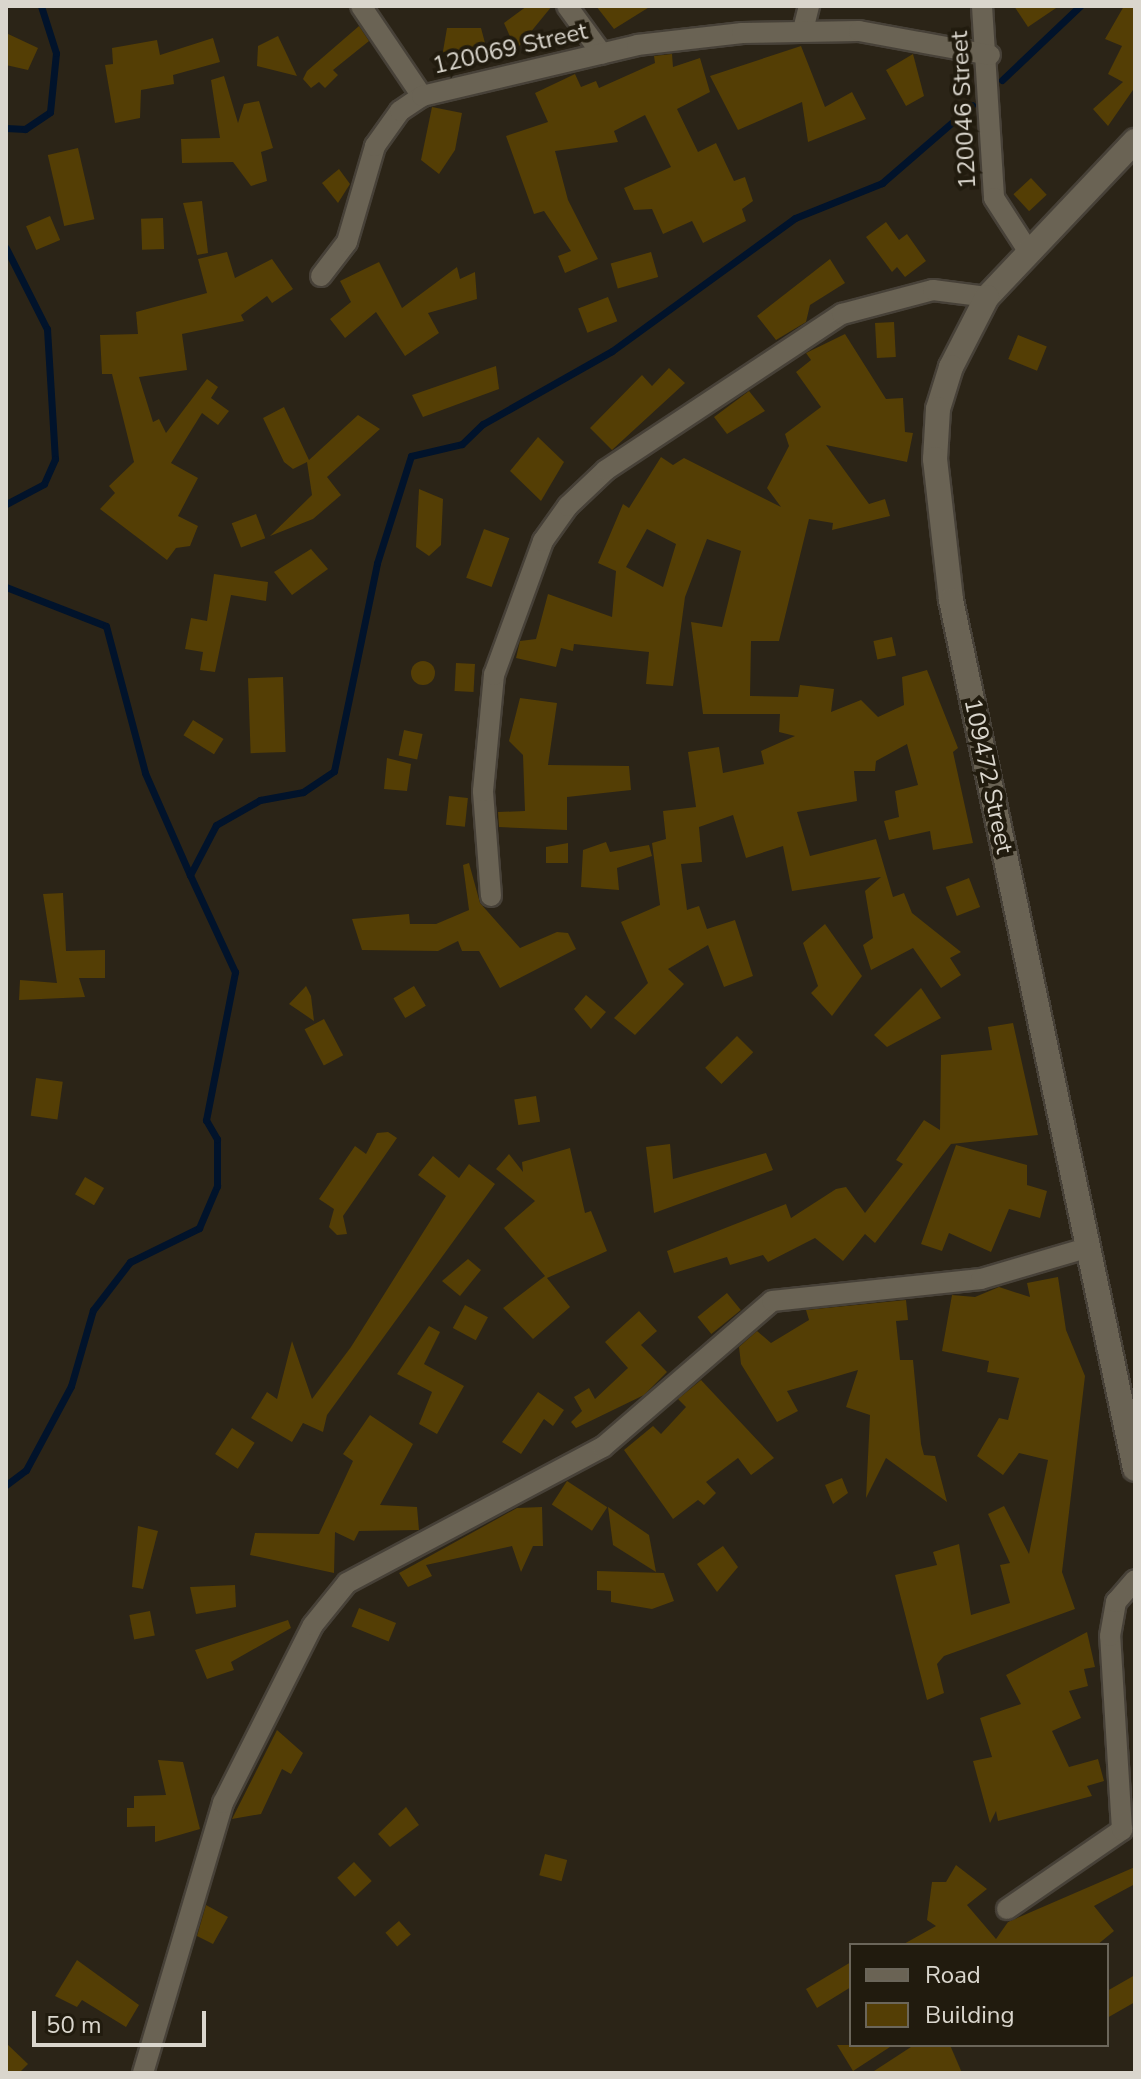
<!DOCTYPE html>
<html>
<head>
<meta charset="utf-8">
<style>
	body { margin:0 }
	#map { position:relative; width:1141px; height:2079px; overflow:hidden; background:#2b2417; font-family:"Nunito Sans",sans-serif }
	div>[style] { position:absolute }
	.stream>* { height:7px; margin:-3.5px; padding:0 3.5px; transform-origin:3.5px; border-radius:3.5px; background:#01132b }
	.building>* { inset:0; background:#543e05; transform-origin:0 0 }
	.round { border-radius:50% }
	.roads { filter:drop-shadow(2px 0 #474138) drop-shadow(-2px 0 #474138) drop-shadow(0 2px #474138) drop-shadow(0 -2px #474138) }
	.street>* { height:20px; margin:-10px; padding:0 10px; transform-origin:10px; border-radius:10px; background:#6a6354 }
	.secondary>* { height:24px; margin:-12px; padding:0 12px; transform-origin:12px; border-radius:12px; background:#6a6354 }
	span { translate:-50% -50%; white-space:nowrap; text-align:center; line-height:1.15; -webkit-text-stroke:8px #211b0e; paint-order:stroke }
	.street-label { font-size:24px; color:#dad6cd }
	.frame { position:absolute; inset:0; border:8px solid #dad6cd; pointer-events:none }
	.legend { position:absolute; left:849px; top:1943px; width:260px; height:104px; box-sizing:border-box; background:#211b0e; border:2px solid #6b665a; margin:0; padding:10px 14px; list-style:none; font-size:24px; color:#dad6cd }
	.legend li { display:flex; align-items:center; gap:16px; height:40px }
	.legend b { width:40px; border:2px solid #6b665a }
	.scale { position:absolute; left:32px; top:2011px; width:174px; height:36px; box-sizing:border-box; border:4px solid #dad6cd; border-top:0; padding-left:10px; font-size:24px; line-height:28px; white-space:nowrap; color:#dad6cd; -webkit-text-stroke:6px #211b0e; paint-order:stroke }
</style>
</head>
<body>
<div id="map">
	<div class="stream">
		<i style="left:1002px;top:80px;width:108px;rotate:-43.5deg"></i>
		<i style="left:6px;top:128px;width:19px;rotate:3deg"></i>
		<i style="left:25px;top:129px;width:30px;rotate:-34deg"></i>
		<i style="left:50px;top:112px;width:59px;rotate:-84.2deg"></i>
		<i style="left:56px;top:53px;width:49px;rotate:-107.7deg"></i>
		<i style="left:6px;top:248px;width:91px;rotate:63.2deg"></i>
		<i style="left:47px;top:329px;width:130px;rotate:86.5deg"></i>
		<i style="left:55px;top:459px;width:27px;rotate:114deg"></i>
		<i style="left:44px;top:484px;width:43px;rotate:152.2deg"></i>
		<i style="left:6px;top:587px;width:107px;rotate:21.3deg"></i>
		<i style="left:106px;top:626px;width:152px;rotate:75.1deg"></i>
		<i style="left:145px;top:773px;width:111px;rotate:66.2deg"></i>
		<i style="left:6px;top:1485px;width:25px;rotate:-37deg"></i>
		<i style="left:26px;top:1470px;width:95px;rotate:-61.8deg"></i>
		<i style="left:71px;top:1386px;width:79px;rotate:-73.9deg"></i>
		<i style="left:93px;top:1310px;width:61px;rotate:-52.4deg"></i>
		<i style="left:130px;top:1262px;width:77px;rotate:-26.2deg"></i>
		<i style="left:199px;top:1228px;width:46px;rotate:-66.8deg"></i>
		<i style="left:217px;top:1186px;width:47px;rotate:-90deg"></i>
		<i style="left:217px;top:1139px;width:22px;rotate:-120deg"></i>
		<i style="left:206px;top:1120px;width:151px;rotate:-78.9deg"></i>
		<i style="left:235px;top:972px;width:107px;rotate:-114.9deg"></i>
		<i style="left:190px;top:875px;width:56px;rotate:-62.5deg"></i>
		<i style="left:216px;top:825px;width:51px;rotate:-29.6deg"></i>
		<i style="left:260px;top:800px;width:44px;rotate:-10.5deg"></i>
		<i style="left:303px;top:792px;width:37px;rotate:-34deg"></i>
		<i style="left:334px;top:771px;width:212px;rotate:-78.3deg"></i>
		<i style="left:377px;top:563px;width:112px;rotate:-72.4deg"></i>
		<i style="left:411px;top:456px;width:52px;rotate:-13.2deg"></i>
		<i style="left:462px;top:444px;width:29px;rotate:-44deg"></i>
		<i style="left:483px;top:424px;width:148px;rotate:-29.5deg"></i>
		<i style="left:612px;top:351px;width:226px;rotate:-36deg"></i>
		<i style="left:795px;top:218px;width:94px;rotate:-21.9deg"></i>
		<i style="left:882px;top:183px;width:119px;rotate:-40.9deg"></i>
	</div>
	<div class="building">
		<i style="clip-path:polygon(527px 6px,552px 6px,516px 50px,504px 23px)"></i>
		<i style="clip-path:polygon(596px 6px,651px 6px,614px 29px)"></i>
		<i style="clip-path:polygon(1014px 6px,1059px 6px,1028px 27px)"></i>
		<i style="clip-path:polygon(1124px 6px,1135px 6px,1135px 87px,1108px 126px,1093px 109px,1123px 82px,1108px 74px,1122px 46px,1105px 39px)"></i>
		<i style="clip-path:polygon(359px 26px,369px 41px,333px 70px,338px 75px,325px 88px,319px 82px,311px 88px,303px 79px,307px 71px)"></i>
		<i style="clip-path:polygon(447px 28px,481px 28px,489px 58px,442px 57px)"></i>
		<i style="clip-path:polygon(6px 33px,38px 48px,28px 70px,6px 65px)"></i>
		<i style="clip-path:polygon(278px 36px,297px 76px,257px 66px,258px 46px)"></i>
		<i style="clip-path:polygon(213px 38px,220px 62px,173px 75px,174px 84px,141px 90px,140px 118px,115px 123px,105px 65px,113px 64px,112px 48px,157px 40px,160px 55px)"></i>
		<i style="clip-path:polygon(801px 46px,825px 107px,852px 92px,866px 119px,808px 142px,802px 102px,738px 130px,710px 76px)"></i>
		<i style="clip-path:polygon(672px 54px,673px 67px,700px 58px,710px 92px,677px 109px,698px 152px,716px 143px,734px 181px,745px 177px,753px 201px,742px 209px,746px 221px,703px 243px,692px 221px,663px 234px,652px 209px,634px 210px,624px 188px,671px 167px,645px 115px,614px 131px,618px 142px,555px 151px,568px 200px,598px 259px,565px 273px,558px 256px,571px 251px,544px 211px,534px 214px,506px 136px,548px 122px,535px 93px,575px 74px,581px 87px,596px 81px,599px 88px,655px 63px,654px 56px)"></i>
		<i style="clip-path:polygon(913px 54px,924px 96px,906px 106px,886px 70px)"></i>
		<i style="clip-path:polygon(224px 76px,238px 123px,244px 104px,259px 101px,273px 148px,261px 152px,267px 181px,251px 186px,233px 162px,182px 163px,181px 139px,220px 138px,211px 80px)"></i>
		<i style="clip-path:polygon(432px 107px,462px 113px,455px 150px,439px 174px,421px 160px)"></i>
		<i style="left:78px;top:148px;width:73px;height:31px;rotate:77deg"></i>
		<i style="clip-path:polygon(339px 169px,350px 184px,338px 203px,322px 183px)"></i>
		<i style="left:1031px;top:178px;width:23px;height:24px;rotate:47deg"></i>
		<i style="clip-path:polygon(202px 201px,208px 253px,197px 255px,183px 203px)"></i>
		<i style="left:50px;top:216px;width:26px;height:26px;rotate:67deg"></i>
		<i style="left:163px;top:218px;width:31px;height:22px;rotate:88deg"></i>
		<i style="clip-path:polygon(886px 222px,899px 240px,907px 234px,926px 261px,905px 277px,897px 267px,892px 272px,866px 237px)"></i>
		<i style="clip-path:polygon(227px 252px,235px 278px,272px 259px,293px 289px,272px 303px,267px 296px,241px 315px,244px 321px,182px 334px,187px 370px,139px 377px,153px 422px,159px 419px,166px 433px,207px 379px,218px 387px,211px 398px,229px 411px,218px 425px,202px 413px,171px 463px,198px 478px,178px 516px,198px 526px,190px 546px,176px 548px,167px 560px,100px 509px,115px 493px,109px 486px,134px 462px,112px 374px,102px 374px,100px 335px,138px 334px,136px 312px,207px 293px,198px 259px)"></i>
		<i style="left:651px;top:252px;width:26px;height:42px;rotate:74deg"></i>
		<i style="clip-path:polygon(830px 259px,845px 283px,810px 305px,806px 322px,776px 340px,757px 316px)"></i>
		<i style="clip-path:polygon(379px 262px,402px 308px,457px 267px,460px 279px,475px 272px,477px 299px,428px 313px,439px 333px,405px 356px,376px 312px,345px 338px,330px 319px,351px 302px,340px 281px)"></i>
		<i style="left:608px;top:297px;width:26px;height:32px;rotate:69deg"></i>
		<i style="left:894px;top:322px;width:35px;height:19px;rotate:87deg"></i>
		<i style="clip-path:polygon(evenodd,845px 334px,886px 399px,903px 398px,905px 432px,913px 433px,907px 462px,826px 445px,869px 504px,885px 499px,890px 516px,832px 530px,833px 523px,809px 519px,779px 641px,751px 641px,750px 696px,798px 697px,800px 685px,834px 689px,831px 712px,861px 700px,878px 717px,904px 705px,902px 677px,927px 670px,958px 748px,953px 752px,973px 843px,933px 850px,930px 831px,889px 840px,884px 821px,899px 817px,895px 791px,918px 785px,907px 744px,876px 761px,875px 771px,854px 771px,857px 801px,797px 812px,810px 856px,876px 839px,893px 897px,904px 893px,912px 913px,961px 952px,950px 958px,961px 975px,941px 988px,913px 948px,871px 970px,863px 945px,873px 938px,865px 891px,881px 877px,792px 891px,783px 846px,746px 858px,733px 815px,699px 827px,702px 862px,681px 864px,687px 910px,699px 906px,707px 929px,735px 920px,753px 976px,724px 987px,708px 945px,668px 969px,684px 984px,635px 1035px,614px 1018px,648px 983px,621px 922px,660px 905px,652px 843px,666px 839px,663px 811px,696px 807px,688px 752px,719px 747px,723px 773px,764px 764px,761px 751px,795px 736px,779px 732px,780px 714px,703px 714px,691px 622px,722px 627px,741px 551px,707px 539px,685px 597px,673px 686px,646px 684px,649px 652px,574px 644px,573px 651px,561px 648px,556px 667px,516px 658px,520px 641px,536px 639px,548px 594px,612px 617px,616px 571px,598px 563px,623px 504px,629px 508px,661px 457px,673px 465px,684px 458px,781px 507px,767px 488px,789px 446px,785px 434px,821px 407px,796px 372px,811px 360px,806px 353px,845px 334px,647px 529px,676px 544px,663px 587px,626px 567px,647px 529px)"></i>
		<i style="left:1018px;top:335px;width:31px;height:26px;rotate:22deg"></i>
		<i style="clip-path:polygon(496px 366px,499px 389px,423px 417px,412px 395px)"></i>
		<i style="clip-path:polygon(669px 368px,685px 383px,612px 450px,590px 428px,642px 375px,652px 386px)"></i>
		<i style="clip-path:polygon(749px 391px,765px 411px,727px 434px,714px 417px)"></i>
		<i style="clip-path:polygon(284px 407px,309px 460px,358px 415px,380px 429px,327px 477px,341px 495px,313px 519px,270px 536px,312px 495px,307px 462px,293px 469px,284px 462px,263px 418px)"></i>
		<i style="clip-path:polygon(538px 437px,564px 462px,541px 501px,510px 471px)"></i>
		<i style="clip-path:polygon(419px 489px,443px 499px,441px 545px,429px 556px,416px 547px)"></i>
		<i style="left:256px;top:514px;width:26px;height:26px;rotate:69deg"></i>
		<i style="left:484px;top:529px;width:27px;height:52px;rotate:20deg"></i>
		<i style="clip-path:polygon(311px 549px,328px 569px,292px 595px,274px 572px)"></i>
		<i style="clip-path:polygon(214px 574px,268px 582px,266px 601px,231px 595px,215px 672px,200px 670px,203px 652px,185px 649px,191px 618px,207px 621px)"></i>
		<i style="left:892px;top:637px;width:19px;height:19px;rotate:78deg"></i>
		<i class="round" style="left:411px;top:661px;width:24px;height:24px"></i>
		<i style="left:456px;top:663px;width:19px;height:28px;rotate:3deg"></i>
		<i style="left:283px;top:677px;width:75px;height:35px;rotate:88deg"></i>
		<i style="clip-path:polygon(520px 698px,557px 703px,548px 765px,629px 766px,631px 790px,567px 797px,567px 830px,499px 827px,498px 812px,525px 811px,523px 755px,509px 741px)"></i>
		<i style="left:193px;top:720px;width:36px;height:18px;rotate:32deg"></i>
		<i style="left:404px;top:730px;width:19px;height:26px;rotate:12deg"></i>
		<i style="clip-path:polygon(387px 758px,411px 764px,407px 791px,384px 789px)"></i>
		<i style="left:449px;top:796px;width:19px;height:29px;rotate:6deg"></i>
		<i style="clip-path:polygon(606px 842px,610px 852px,649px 845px,652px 856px,617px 868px,619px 890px,581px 887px,583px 850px)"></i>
		<i style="clip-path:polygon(568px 843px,568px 863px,546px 863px,546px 847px)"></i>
		<i style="clip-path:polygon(469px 863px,480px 903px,520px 948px,557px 932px,568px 933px,576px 949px,500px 988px,479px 951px,462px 951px,458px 941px,438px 951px,362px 950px,352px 919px,409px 914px,410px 924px,436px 924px,469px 910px,463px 865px)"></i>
		<i style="left:969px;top:878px;width:31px;height:25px;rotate:69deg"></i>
		<i style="clip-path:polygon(63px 893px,66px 951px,105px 950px,105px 978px,79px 978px,85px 997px,19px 1000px,20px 980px,57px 983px,43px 894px)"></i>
		<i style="clip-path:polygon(825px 924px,862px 976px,832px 1016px,811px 993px,818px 986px,803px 943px)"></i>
		<i style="clip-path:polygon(306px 986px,311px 996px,314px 1021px,289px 1004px)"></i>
		<i style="left:414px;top:986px;width:23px;height:24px;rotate:59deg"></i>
		<i style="clip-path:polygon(921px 988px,941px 1018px,887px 1047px,874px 1035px)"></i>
		<i style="clip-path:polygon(586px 995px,606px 1012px,591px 1029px,574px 1009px)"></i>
		<i style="left:324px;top:1019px;width:41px;height:22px;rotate:62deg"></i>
		<i style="clip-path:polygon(1013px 1023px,1038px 1135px,951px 1144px,875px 1243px,865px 1234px,843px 1261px,815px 1238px,768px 1262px,763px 1255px,730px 1265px,727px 1257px,674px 1273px,667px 1251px,786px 1204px,791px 1218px,836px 1189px,846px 1187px,865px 1213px,903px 1164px,896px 1160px,924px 1120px,940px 1130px,941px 1055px,992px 1050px,988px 1027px)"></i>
		<i style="left:737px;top:1036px;width:23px;height:45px;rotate:45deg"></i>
		<i style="left:36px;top:1078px;width:27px;height:38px;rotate:8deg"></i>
		<i style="left:536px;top:1096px;width:26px;height:22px;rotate:81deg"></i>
		<i style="clip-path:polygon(388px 1132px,397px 1138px,343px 1216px,347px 1234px,337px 1235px,329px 1227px,334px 1209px,319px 1199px,355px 1146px,366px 1154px,377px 1133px)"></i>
		<i style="clip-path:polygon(670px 1144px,673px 1179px,766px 1153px,773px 1170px,654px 1213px,646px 1147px)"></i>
		<i style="clip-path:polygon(956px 1145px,1027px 1165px,1027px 1185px,1047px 1191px,1040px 1218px,1009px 1209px,991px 1252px,949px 1233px,942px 1251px,921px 1244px)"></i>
		<i style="clip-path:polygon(570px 1148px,585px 1213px,591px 1211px,607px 1251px,547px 1278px,570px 1307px,533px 1339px,503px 1308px,545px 1276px,504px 1228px,535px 1201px,496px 1169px,509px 1154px,523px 1172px,522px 1162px)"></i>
		<i style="clip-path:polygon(433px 1156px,459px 1178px,469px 1164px,495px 1184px,327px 1415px,323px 1432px,303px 1423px,292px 1442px,251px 1418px,267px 1392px,277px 1399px,292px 1341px,312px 1399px,351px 1347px,446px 1196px,418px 1175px)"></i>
		<i style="left:85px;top:1177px;width:22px;height:20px;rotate:30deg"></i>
		<i style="clip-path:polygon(468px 1259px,481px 1270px,460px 1296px,442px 1281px)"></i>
		<i style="clip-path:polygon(1058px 1277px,1066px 1330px,1085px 1376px,1062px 1572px,1075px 1609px,944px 1656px,937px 1664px,944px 1693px,927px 1700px,895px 1575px,937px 1565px,933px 1552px,959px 1544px,971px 1615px,1010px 1603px,1000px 1565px,1010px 1563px,988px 1514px,1004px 1506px,1029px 1554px,1048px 1460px,1019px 1453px,1003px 1475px,977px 1456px,999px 1418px,1008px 1420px,1019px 1378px,987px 1372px,989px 1361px,942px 1351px,952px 1295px,975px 1297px,999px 1287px,1030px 1297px,1027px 1283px)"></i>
		<i style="left:727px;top:1293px;width:22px;height:38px;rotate:51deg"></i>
		<i style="clip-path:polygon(906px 1300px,908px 1320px,896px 1321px,900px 1360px,913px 1360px,921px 1444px,924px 1455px,935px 1456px,947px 1502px,886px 1458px,866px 1498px,870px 1415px,846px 1407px,858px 1370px,787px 1391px,798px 1411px,777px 1422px,741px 1364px,739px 1347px,757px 1331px,771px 1343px,809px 1320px,806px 1310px)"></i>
		<i style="left:465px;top:1305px;width:26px;height:26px;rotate:28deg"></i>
		<i style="clip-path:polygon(639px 1311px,657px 1331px,641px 1345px,667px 1372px,644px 1395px,576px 1428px,571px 1422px,582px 1411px,574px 1397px,589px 1388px,595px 1399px,628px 1368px,605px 1342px)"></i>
		<i style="clip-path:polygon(429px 1326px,440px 1332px,424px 1364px,464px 1386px,437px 1434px,419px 1424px,432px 1392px,397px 1374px)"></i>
		<i style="clip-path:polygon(701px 1380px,774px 1458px,751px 1475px,738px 1458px,706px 1482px,716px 1493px,704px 1505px,698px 1500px,673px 1519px,624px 1450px,653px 1426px,661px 1434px,686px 1407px,678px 1399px)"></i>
		<i style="clip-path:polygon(538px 1392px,564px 1410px,553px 1426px,544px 1419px,521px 1454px,502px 1442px)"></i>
		<i style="clip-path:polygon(370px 1415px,413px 1444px,380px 1505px,417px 1507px,419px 1530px,359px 1531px,354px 1541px,335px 1532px,334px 1573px,250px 1555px,255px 1533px,319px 1534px,353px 1461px,343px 1454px)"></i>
		<i style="left:232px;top:1428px;width:27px;height:31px;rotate:33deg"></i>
		<i style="clip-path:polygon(842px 1478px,848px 1493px,833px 1504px,825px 1485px)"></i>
		<i style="left:567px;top:1481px;width:48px;height:28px;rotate:33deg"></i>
		<i style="clip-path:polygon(542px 1507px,543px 1546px,533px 1546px,521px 1572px,512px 1546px,426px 1565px,432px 1576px,408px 1587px,399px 1573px,517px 1508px)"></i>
		<i style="clip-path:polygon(608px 1507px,649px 1535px,656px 1572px,613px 1545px)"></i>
		<i style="clip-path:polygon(138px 1526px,158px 1531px,143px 1589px,132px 1587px)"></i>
		<i style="clip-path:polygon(723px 1546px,738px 1567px,717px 1592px,697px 1564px)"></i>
		<i style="clip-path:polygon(597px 1571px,664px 1573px,674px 1601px,652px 1609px,611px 1602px,611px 1591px,597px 1590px)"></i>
		<i style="clip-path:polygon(235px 1585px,236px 1607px,196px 1614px,190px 1587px)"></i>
		<i style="left:359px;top:1608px;width:40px;height:20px;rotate:22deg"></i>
		<i style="left:150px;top:1611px;width:25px;height:21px;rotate:79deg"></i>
		<i style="clip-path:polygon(288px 1620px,291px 1628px,231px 1662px,234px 1670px,207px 1679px,195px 1650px)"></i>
		<i style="clip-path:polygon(1087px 1632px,1095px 1667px,1084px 1669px,1088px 1686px,1069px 1691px,1081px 1718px,1052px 1731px,1069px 1767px,1098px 1759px,1104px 1781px,1087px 1786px,1092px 1796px,998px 1821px,996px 1811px,990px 1823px,973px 1761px,992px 1757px,980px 1718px,1021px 1704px,1006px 1675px)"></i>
		<i style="clip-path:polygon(277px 1730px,303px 1753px,291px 1774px,282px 1769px,261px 1814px,232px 1819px)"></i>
		<i style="clip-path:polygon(158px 1760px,183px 1762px,200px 1829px,155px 1842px,155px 1826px,127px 1827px,127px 1808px,134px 1808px,134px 1796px,166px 1795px)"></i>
		<i style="clip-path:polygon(406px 1807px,419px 1825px,390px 1847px,378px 1834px)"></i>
		<i style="left:545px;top:1854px;width:23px;height:22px;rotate:15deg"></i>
		<i style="left:354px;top:1862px;width:26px;height:23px;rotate:47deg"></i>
		<i style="clip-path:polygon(956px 1865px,987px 1889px,967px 1905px,996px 1939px,1008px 1922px,1135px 1867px,1135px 1884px,1094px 1906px,1114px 1931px,1097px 1945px,902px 1945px,936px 1926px,927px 1920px,932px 1882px,946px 1882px)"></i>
		<i style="clip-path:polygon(206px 1905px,228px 1917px,213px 1944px,197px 1936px)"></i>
		<i style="left:399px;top:1921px;width:18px;height:18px;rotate:49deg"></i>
		<i style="clip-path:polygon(77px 1960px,139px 2005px,126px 2027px,82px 2000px,77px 2007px,55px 1996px)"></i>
		<i style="clip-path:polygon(851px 1962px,851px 1987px,817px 2008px,806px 1989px)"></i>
		<i style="clip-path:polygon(1135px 1975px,1135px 2002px,1107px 2018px,1107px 1991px)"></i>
		<i style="clip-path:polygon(6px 2043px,28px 2064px,19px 2073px,6px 2073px)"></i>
		<i style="clip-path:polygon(837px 2045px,893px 2045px,853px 2071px)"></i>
		<i style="clip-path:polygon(914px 2045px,950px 2045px,962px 2073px,871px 2073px)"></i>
	</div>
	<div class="roads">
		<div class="street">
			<i style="left:361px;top:6px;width:109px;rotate:55.9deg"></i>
			<i style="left:567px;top:6px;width:59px;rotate:53.9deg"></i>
			<i style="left:982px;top:6px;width:192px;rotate:86.4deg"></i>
			<i style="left:994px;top:198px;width:61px;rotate:57.1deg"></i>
			<i style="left:803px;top:30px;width:25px;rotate:-76deg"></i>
			<i style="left:321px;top:276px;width:43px;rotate:-52.6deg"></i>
			<i style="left:347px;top:242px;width:100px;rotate:-73.7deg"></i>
			<i style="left:375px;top:146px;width:43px;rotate:-54.5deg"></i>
			<i style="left:400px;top:111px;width:27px;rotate:-34deg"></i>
			<i style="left:422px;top:96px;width:221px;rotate:-13.3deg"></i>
			<i style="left:637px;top:45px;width:106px;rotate:-6.5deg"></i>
			<i style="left:742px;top:33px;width:117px;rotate:-1deg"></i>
			<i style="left:859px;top:31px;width:133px;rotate:10.4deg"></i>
			<i style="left:491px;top:896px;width:105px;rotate:-94.4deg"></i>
			<i style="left:483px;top:791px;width:117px;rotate:-84.6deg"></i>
			<i style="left:494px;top:675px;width:143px;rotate:-69.9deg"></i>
			<i style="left:543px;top:541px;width:43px;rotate:-54.5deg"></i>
			<i style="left:568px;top:506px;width:52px;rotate:-43.5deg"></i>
			<i style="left:606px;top:470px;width:283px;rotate:-33.5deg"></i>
			<i style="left:842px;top:314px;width:94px;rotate:-14.8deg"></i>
			<i style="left:933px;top:290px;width:54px;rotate:7.4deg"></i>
			<i style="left:1007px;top:1909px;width:140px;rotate:-34.5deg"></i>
			<i style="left:1122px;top:1830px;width:194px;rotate:-93.5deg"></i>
			<i style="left:1110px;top:1636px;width:35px;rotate:-80deg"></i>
			<i style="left:1116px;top:1602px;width:29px;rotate:-49deg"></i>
			<i style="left:143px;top:2073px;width:282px;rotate:-73.5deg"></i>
			<i style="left:223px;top:1803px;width:199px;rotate:-63.2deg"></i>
			<i style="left:313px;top:1625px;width:54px;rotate:-51deg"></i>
			<i style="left:347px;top:1583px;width:290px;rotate:-28deg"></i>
			<i style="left:603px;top:1447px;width:223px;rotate:-40.8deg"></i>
			<i style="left:772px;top:1301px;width:210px;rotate:-6deg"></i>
			<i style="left:981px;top:1279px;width:109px;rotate:-16.4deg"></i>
		</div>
		<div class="secondary">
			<i style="left:1135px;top:141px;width:215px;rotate:133.5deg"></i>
			<i style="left:987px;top:297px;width:79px;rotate:117.2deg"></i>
			<i style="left:951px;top:367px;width:44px;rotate:107.2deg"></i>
			<i style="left:938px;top:409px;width:50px;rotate:93.4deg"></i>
			<i style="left:935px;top:459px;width:142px;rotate:83.5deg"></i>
			<i style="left:951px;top:600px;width:888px;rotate:78.04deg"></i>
		</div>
	</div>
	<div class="street-label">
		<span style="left:510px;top:49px;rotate:-13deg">120069 Street</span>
		<span style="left:964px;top:110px;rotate:-93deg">120046 Street</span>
		<span style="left:988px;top:776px;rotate:78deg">109472 Street</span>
	</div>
	<div class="frame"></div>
	<ul class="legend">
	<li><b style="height:10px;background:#6a6354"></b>Road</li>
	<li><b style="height:22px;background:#543e05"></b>Building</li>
	</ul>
	<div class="scale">50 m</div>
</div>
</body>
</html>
